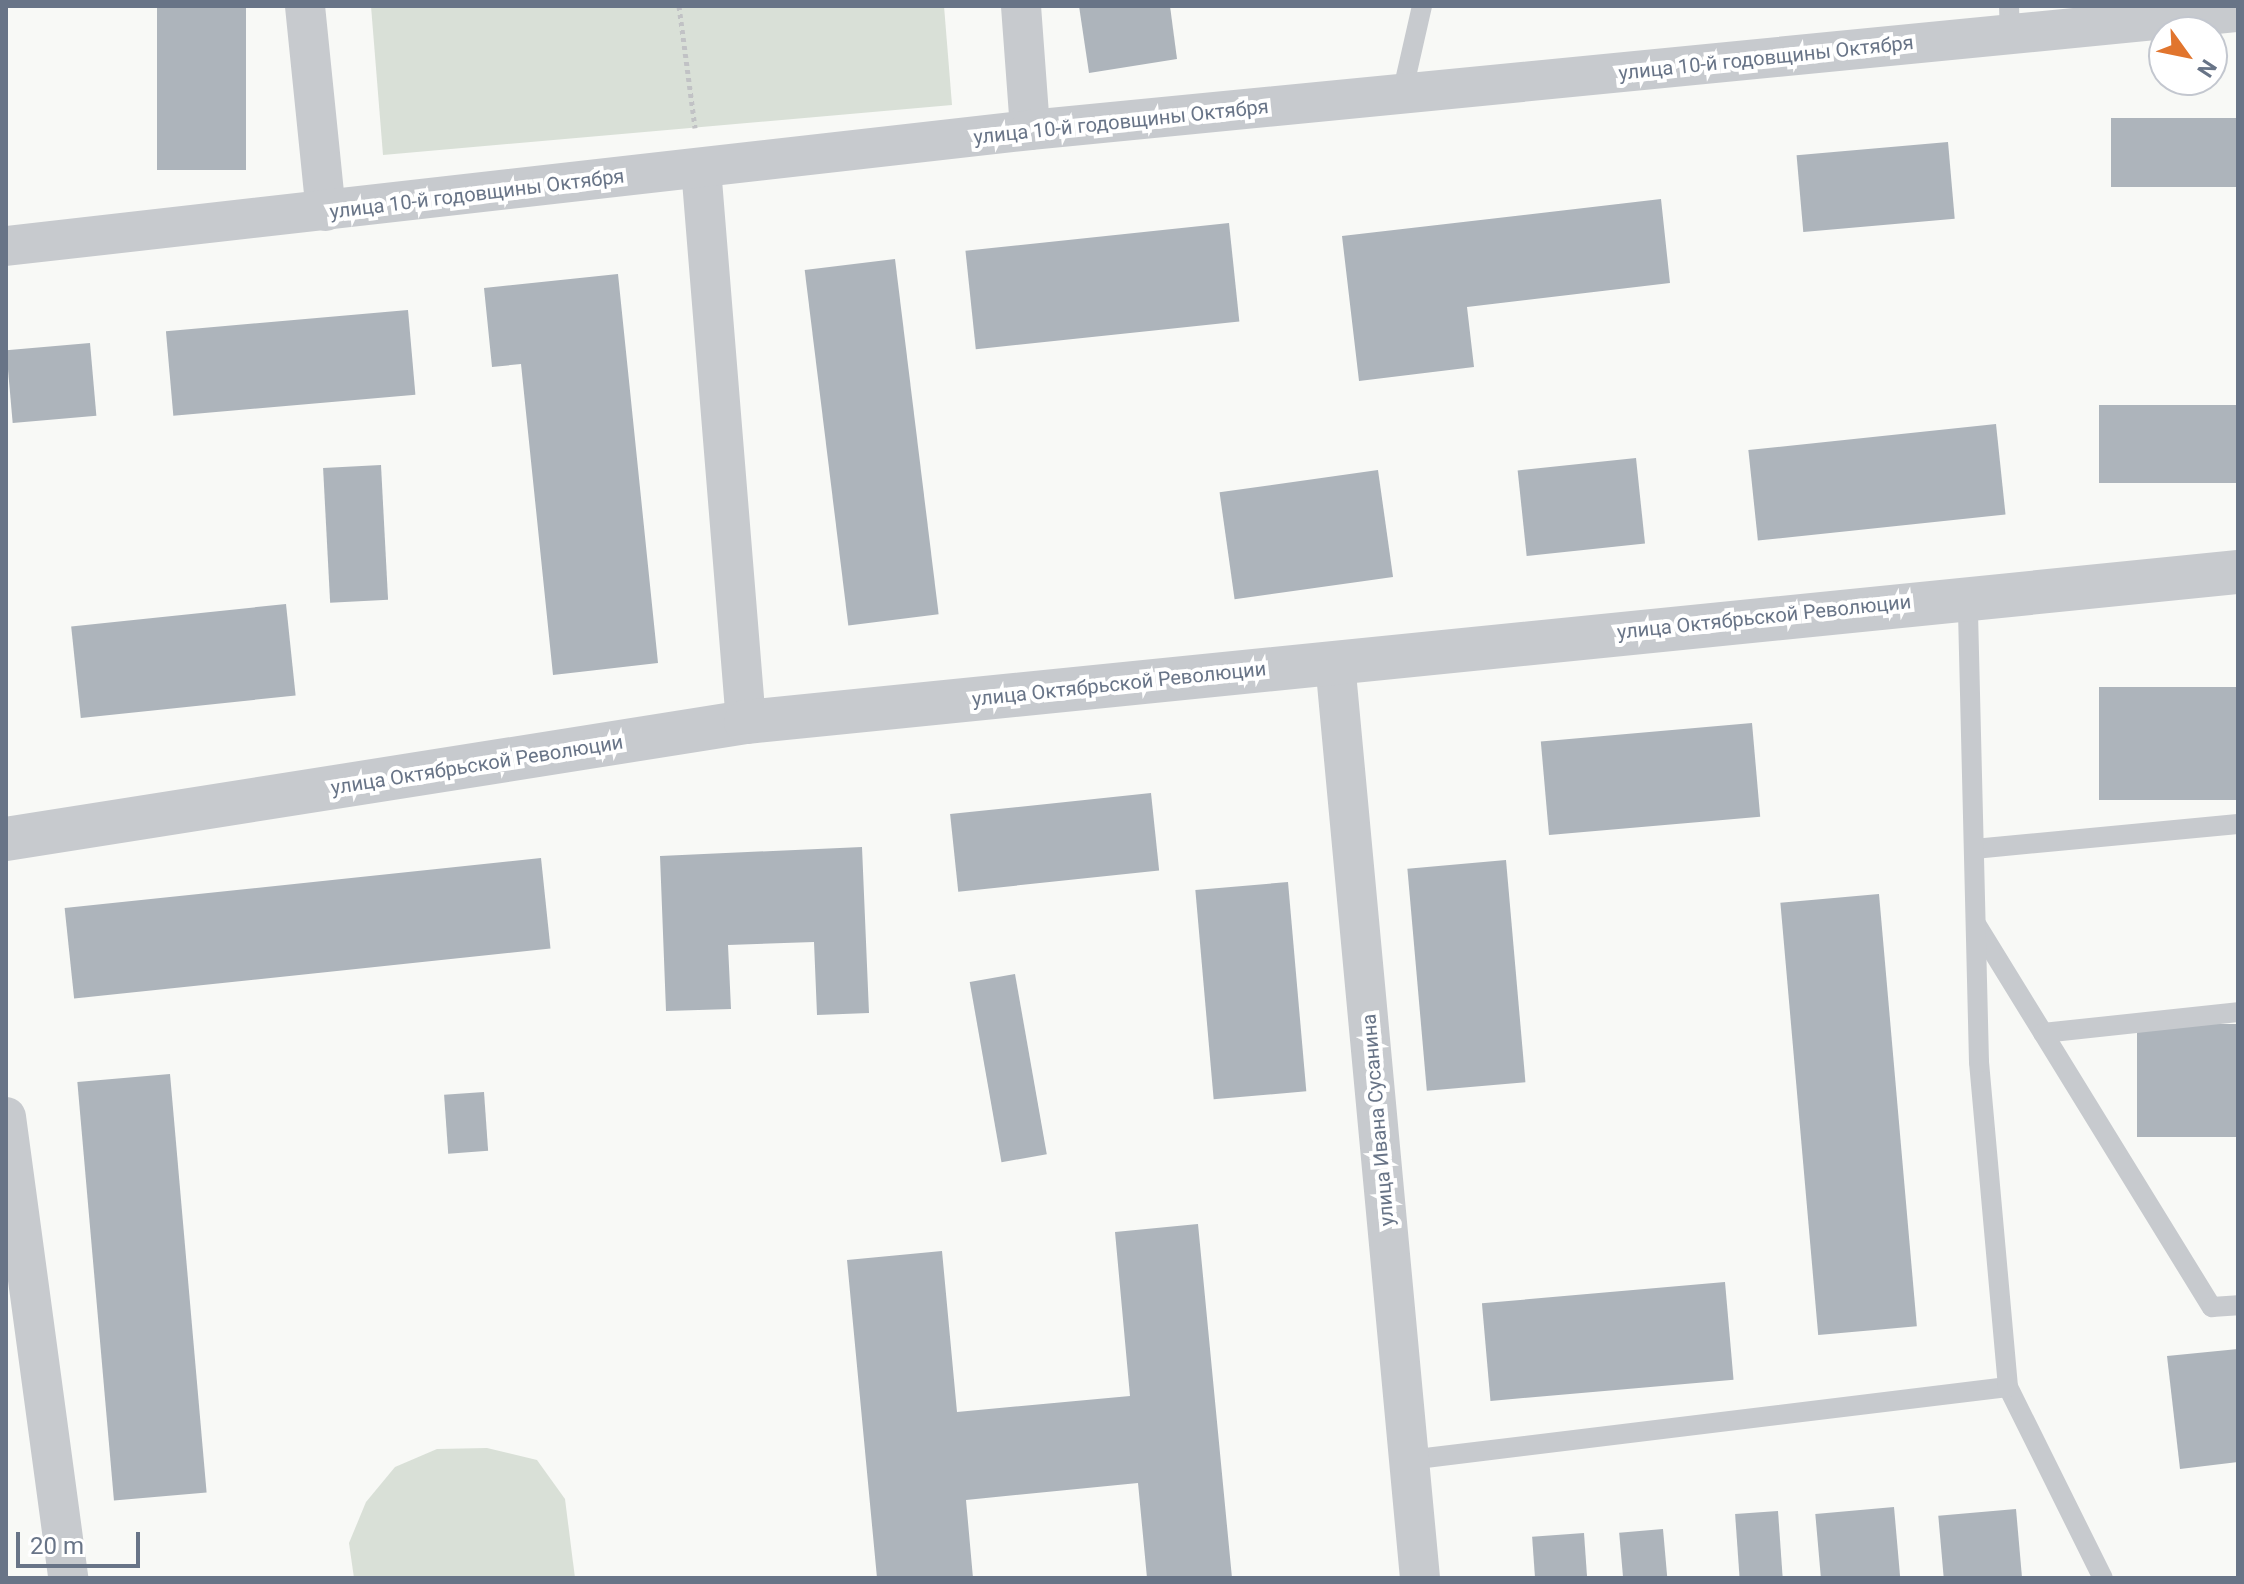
<!DOCTYPE html>
<html>
<head>
<meta charset="utf-8">
<style>
	body { margin:0 }
	#map { position:relative; width:2244px; height:1584px; overflow:hidden; background:#f8f9f6; font-family:Roboto,sans-serif }
	div>[style] { position:absolute }
	.green>* { inset:0; background:#d9e0d7 }
	.building>* { inset:0; background:#adb4bb; transform-origin:0 0 }
	.path>* { height:5px; margin-top:-2.5px; transform-origin:0; background:repeating-linear-gradient(90deg,#c1c2c5 0 4px,transparent 0 8px) }
	.service>* { height:20px; margin:-10px; padding:0 10px; transform-origin:10px; border-radius:10px; background:#c7cace }
	.minor>* { height:40px; margin:-20px; padding:0 20px; transform-origin:20px; border-radius:20px; background:#c7cace }
	.tertiary>* { height:44px; margin:-22px; padding:0 22px; transform-origin:22px; border-radius:22px; background:#c7cace }
	span { translate:-50% -50%; white-space:nowrap; text-align:center; line-height:1.15; -webkit-text-stroke:8px #fff; paint-order:stroke }
	.street-label { font-size:20px; color:#687487 }
	.frame { position:absolute; inset:0; border:8px solid #687487; pointer-events:none }
	.north { position:absolute; left:2148px; top:16px; width:80px; height:80px; box-sizing:border-box; background:#fff; border:2px solid #c3c7cf; border-radius:50%; rotate:123deg; font-size:22px; font-weight:700; line-height:32px; text-align:center; color:#687487 }
	.north::after { content:''; display:block; margin:auto; width:28px; height:36px; background:#e1752e; clip-path:polygon(50% 0,100% 100%,50% 72%,0 100%) }
	.scale { position:absolute; left:16px; top:1532px; width:124px; height:36px; box-sizing:border-box; border:4px solid #687487; border-top:0; padding-left:10px; font-size:24px; line-height:28px; white-space:nowrap; color:#687487; -webkit-text-stroke:6px #fff; paint-order:stroke }
</style>
</head>
<body>
<div id="map">
	<div class="green">
		<i style="clip-path:polygon(371px 6px,944px 6px,952px 105px,383px 155px)"></i>
		<i style="clip-path:polygon(487px 1448px,537px 1460px,565px 1499px,575px 1578px,354px 1578px,349px 1543px,366px 1502px,395px 1467px,437px 1449px)"></i>
	</div>
	<div class="building">
		<i style="left:157px;top:6px;width:89px;height:164px"></i>
		<i style="clip-path:polygon(1079px 6px,1170px 6px,1177px 59px,1089px 73px)"></i>
		<i style="left:2238px;top:118px;width:69px;height:127px;rotate:90deg"></i>
		<i style="left:1948px;top:142px;width:77px;height:152px;rotate:85deg"></i>
		<i style="clip-path:polygon(1661px 199px,1670px 283px,1467px 307px,1474px 367px,1359px 381px,1342px 236px)"></i>
		<i style="left:1229px;top:223px;width:99px;height:265px;rotate:84deg"></i>
		<i style="left:895px;top:259px;width:358px;height:91px;rotate:83deg"></i>
		<i style="clip-path:polygon(618px 274px,658px 663px,553px 675px,521px 364px,492px 367px,484px 288px)"></i>
		<i style="left:408px;top:310px;width:85px;height:243px;rotate:85deg"></i>
		<i style="left:90px;top:343px;width:73px;height:84px;rotate:85deg"></i>
		<i style="left:2238px;top:405px;width:78px;height:139px;rotate:90deg"></i>
		<i style="left:1996px;top:424px;width:91px;height:249px;rotate:84deg"></i>
		<i style="left:1636px;top:458px;width:86px;height:119px;rotate:84deg"></i>
		<i style="left:381px;top:465px;width:135px;height:58px;rotate:87deg"></i>
		<i style="left:1378px;top:470px;width:108px;height:160px;rotate:82deg"></i>
		<i style="left:286px;top:604px;width:92px;height:216px;rotate:84deg"></i>
		<i style="left:2238px;top:687px;width:113px;height:139px;rotate:90deg"></i>
		<i style="left:1752px;top:723px;width:94px;height:212px;rotate:85deg"></i>
		<i style="left:1151px;top:793px;width:78px;height:202px;rotate:84deg"></i>
		<i style="clip-path:polygon(862px 847px,869px 1013px,817px 1015px,814px 942px,728px 945px,731px 1009px,666px 1011px,660px 856px)"></i>
		<i style="left:541px;top:858px;width:91px;height:479px;rotate:84deg"></i>
		<i style="left:1506px;top:860px;width:223px;height:99px;rotate:85deg"></i>
		<i style="left:1288px;top:882px;width:210px;height:93px;rotate:85deg"></i>
		<i style="left:1879px;top:894px;width:434px;height:99px;rotate:85deg"></i>
		<i style="left:1015px;top:974px;width:183px;height:46px;rotate:80deg"></i>
		<i style="left:2238px;top:1024px;width:113px;height:101px;rotate:90deg"></i>
		<i style="left:170px;top:1074px;width:420px;height:93px;rotate:85deg"></i>
		<i style="left:484px;top:1092px;width:59px;height:40px;rotate:86deg"></i>
		<i style="clip-path:polygon(1198px 1224px,1232px 1578px,1147px 1578px,1138px 1483px,966px 1500px,973px 1578px,877px 1578px,847px 1260px,942px 1251px,957px 1412px,1130px 1396px,1115px 1232px)"></i>
		<i style="left:1725px;top:1282px;width:98px;height:244px;rotate:85deg"></i>
		<i style="clip-path:polygon(2238px 1349px,2238px 1462px,2180px 1469px,2167px 1356px)"></i>
		<i style="left:1894px;top:1507px;width:71px;height:79px;rotate:85deg"></i>
		<i style="left:2016px;top:1509px;width:69px;height:78px;rotate:85deg"></i>
		<i style="left:1778px;top:1511px;width:67px;height:43px;rotate:86deg"></i>
		<i style="left:1663px;top:1529px;width:49px;height:44px;rotate:85deg"></i>
		<i style="left:1584px;top:1533px;width:45px;height:52px;rotate:86deg"></i>
	</div>
	<div class="path">
		<i style="left:679px;top:6px;width:123px;rotate:82.5deg"></i>
	</div>
	<div class="service">
		<i style="left:2009px;top:6px;width:28px;rotate:88deg"></i>
		<i style="left:1402px;top:94px;width:90px;rotate:-77.2deg"></i>
		<i style="left:1974px;top:849px;width:265px;rotate:-5.4deg"></i>
		<i style="left:1976px;top:924px;width:450px;rotate:58.4deg"></i>
		<i style="left:2212px;top:1307px;width:26px;rotate:-4deg"></i>
		<i style="left:2043px;top:1033px;width:196px;rotate:-6.1deg"></i>
		<i style="left:2008px;top:1387px;width:213px;rotate:63.6deg"></i>
		<i style="left:1409px;top:1460px;width:603px;rotate:-6.95deg"></i>
		<i style="left:2008px;top:1387px;width:326px;rotate:-95.1deg"></i>
		<i style="left:1979px;top:1062px;width:466px;rotate:-91.4deg"></i>
	</div>
	<div class="minor">
		<i style="left:305px;top:6px;width:206px;rotate:84.2deg"></i>
		<i style="left:1021px;top:6px;width:124px;rotate:85.8deg"></i>
		<i style="left:701px;top:168px;width:556px;rotate:85.36deg"></i>
		<i style="left:6px;top:246px;width:1031px;rotate:-6.46deg"></i>
		<i style="left:1030px;top:130px;width:1214px;rotate:-5.58deg"></i>
		<i style="left:1335px;top:662px;width:920px;rotate:84.7deg"></i>
		<i style="left:6px;top:1117px;width:465px;rotate:82.3deg"></i>
	</div>
	<div class="tertiary">
		<i style="left:6px;top:839px;width:749px;rotate:-8.98deg"></i>
		<i style="left:746px;top:722px;width:1500px;rotate:-5.74deg"></i>
	</div>
	<div class="street-label">
		<span style="left:1766px;top:58px;rotate:-6deg">улица 10-й годовщины Октября</span>
		<span style="left:1121px;top:122px;rotate:-6deg">улица 10-й годовщины Октября</span>
		<span style="left:477px;top:194px;rotate:-7deg">улица 10-й годовщины Октября</span>
		<span style="left:1764px;top:617px;rotate:-6deg">улица Октябрьской Революции</span>
		<span style="left:1119px;top:684px;rotate:-6deg">улица Октябрьской Революции</span>
		<span style="left:477px;top:765px;rotate:-9deg">улица Октябрьской Революции</span>
		<span style="left:1378px;top:1120px;rotate:-95deg">улица Ивана Сусанина</span>
	</div>
	<div class="frame"></div>
	<div class="north">N</div>
	<div class="scale">20 m</div>
</div>
</body>
</html>
